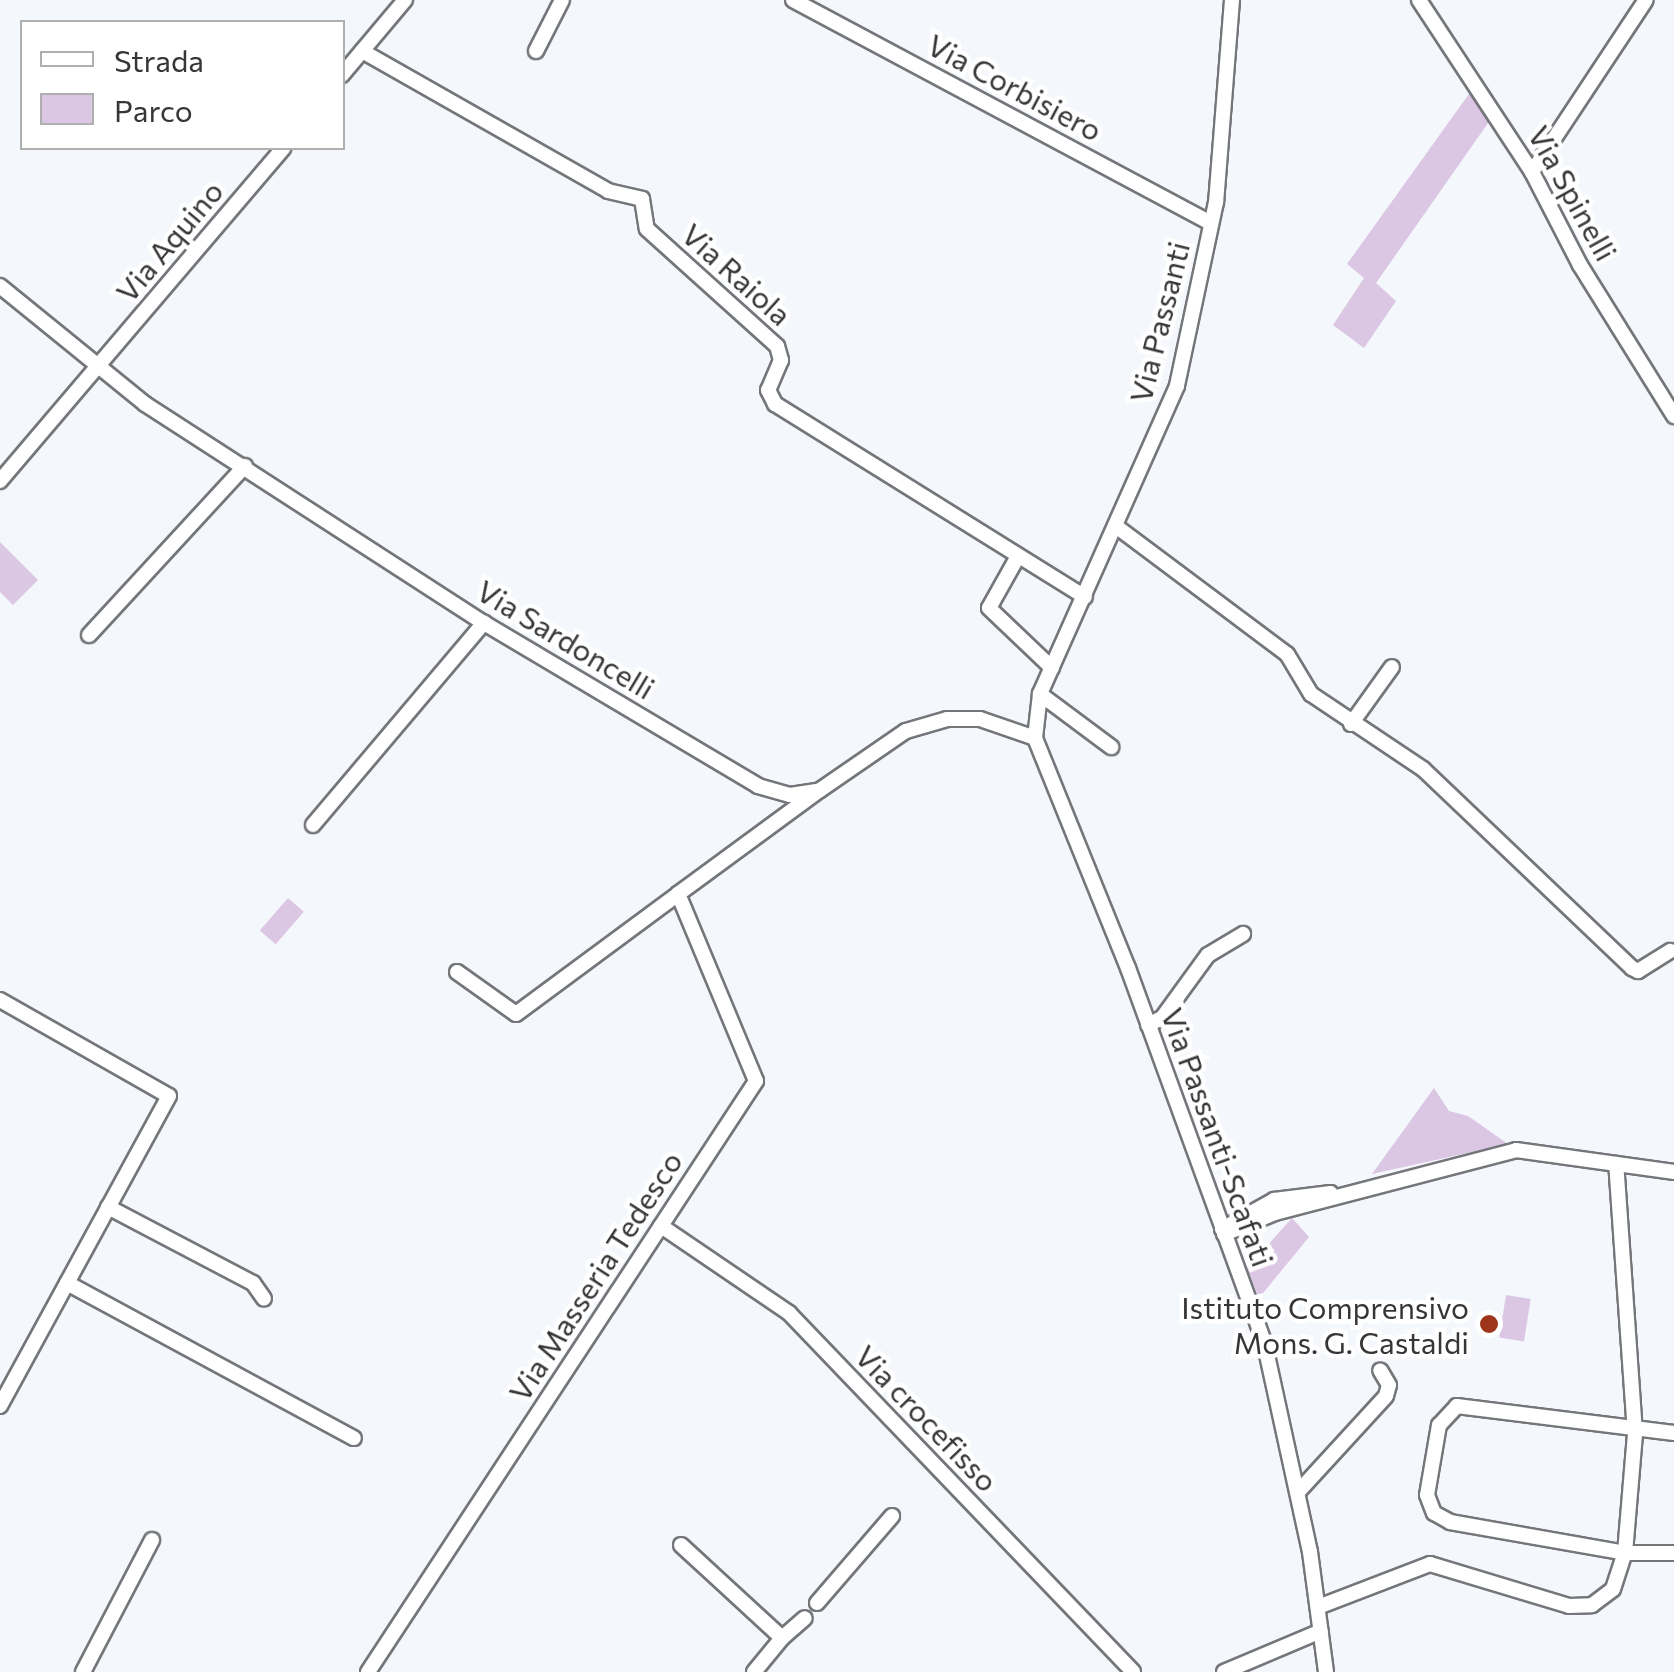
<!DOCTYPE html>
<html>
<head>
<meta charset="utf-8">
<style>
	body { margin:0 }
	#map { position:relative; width:1674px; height:1672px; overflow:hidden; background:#f4f7fb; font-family:Commissioner,sans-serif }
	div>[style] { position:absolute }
	.green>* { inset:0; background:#dbc6e4; transform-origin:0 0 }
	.roads { filter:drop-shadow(2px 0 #74767a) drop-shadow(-2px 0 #74767a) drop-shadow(0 2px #74767a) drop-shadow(0 -2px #74767a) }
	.minor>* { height:14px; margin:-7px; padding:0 7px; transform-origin:7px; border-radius:7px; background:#fff }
	.dots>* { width:28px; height:28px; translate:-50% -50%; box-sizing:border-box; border:5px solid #fff; border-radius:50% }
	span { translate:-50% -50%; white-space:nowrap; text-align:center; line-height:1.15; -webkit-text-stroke:9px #fff; paint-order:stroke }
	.street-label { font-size:30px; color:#363638 }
	.poi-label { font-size:30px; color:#363638 }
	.right { translate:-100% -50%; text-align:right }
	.legend { position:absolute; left:20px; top:20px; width:325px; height:130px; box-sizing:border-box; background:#fff; border:2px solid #afafaf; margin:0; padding:12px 18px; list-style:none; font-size:30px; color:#363638 }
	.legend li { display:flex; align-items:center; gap:20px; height:50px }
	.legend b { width:50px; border:2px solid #afafaf }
</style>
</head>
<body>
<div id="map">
	<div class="green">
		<i style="clip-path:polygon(1474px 87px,1493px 116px,1376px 283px,1396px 301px,1364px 348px,1333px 325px,1364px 278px,1347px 264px)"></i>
		<i style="clip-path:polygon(0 542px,38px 580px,13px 605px,0 592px)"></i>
		<i style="left:288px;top:898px;width:21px;height:43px;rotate:41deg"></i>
		<i style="clip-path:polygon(1434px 1088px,1449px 1111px,1468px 1116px,1508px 1144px,1372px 1174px)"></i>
		<i style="clip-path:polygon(1292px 1218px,1309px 1237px,1259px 1298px,1247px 1268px)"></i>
		<i style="left:1506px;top:1295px;width:25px;height:43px;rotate:9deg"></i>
	</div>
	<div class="roads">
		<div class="minor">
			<i style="left:793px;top:0;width:474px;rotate:28.1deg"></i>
			<i style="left:1232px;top:0;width:203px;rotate:94.5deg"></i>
			<i style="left:1216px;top:202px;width:188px;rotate:102deg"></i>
			<i style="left:1177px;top:386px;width:337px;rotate:114deg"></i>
			<i style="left:1040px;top:694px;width:44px;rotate:96.5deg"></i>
			<i style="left:1035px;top:738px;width:248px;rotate:68deg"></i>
			<i style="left:1128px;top:968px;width:397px;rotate:70deg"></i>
			<i style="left:1264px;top:1341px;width:216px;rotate:77.7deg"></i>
			<i style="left:1310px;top:1552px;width:121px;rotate:82.4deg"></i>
			<i style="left:1419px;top:0;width:206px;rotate:56.7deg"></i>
			<i style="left:1532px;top:172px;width:105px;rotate:62.7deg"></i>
			<i style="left:1580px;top:265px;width:178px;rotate:58.1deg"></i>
			<i style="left:362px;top:51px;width:283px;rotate:29.6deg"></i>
			<i style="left:608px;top:191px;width:35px;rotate:13deg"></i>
			<i style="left:642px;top:199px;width:30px;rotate:81deg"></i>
			<i style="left:647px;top:229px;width:175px;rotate:42deg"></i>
			<i style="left:777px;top:346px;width:15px;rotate:74deg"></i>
			<i style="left:781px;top:360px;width:33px;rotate:113deg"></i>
			<i style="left:768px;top:390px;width:16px;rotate:63deg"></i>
			<i style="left:775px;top:404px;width:365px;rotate:31.9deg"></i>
			<i style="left:536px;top:51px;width:57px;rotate:-63deg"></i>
			<i style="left:342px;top:75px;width:98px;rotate:-50deg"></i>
			<i style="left:1532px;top:172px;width:206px;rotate:-56.5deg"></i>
			<i style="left:0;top:286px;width:187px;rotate:39.1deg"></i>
			<i style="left:145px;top:404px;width:404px;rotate:32.9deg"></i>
			<i style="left:484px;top:623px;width:319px;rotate:30.7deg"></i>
			<i style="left:758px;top:786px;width:33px;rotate:16deg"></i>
			<i style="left:790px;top:795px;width:30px;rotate:-9deg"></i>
			<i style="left:820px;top:790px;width:104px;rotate:-34.5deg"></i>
			<i style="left:906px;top:731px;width:43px;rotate:-16.3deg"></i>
			<i style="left:947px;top:719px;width:33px"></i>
			<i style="left:980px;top:719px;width:58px;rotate:19.1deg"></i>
			<i style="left:0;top:481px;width:437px;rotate:-49.6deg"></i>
			<i style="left:1117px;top:527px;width:212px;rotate:36.8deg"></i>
			<i style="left:1287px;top:654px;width:47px;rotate:59deg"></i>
			<i style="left:1311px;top:694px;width:135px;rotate:33.8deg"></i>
			<i style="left:1423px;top:769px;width:289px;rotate:43.6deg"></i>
			<i style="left:1632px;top:968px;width:7px;rotate:27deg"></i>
			<i style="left:1638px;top:971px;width:38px;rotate:-32deg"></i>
			<i style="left:1017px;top:558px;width:57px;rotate:119.2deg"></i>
			<i style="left:989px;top:608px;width:87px;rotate:43.6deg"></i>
			<i style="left:89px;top:635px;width:230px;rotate:-47.3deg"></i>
			<i style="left:1040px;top:694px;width:89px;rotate:36.7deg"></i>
			<i style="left:1351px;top:724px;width:70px;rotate:-54.3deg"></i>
			<i style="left:313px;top:825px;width:265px;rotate:-49.8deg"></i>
			<i style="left:457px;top:972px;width:72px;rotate:35.4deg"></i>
			<i style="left:516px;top:1014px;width:202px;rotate:-36.5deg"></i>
			<i style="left:0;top:1000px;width:194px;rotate:29.6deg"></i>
			<i style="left:169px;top:1096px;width:353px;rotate:118.6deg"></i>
			<i style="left:1148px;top:1025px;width:16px;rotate:-27deg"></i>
			<i style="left:1162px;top:1018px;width:78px;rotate:-53.9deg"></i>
			<i style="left:1208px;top:955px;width:41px;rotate:-31deg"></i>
			<i style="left:108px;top:1207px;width:164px;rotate:27.7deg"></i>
			<i style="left:253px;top:1283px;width:19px;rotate:55deg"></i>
			<i style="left:661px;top:1226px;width:155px;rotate:34.2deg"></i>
			<i style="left:789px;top:1313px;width:497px;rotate:46.2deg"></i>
			<i style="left:1222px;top:1229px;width:60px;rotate:-29.1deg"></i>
			<i style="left:1274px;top:1200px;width:57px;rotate:-7deg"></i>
			<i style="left:1224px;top:1234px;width:55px;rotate:-22.4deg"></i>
			<i style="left:1275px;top:1213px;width:249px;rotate:-14.6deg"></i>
			<i style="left:1516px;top:1150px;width:160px;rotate:7.9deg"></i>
			<i style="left:67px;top:1283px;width:326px;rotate:28.4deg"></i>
			<i style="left:1674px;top:1433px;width:219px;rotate:-172.9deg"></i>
			<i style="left:1457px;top:1406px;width:26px;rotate:133deg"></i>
			<i style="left:1439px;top:1425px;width:71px;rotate:99.7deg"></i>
			<i style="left:1427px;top:1495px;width:19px;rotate:69deg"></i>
			<i style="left:1434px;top:1513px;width:18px;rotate:29deg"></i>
			<i style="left:1450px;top:1522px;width:178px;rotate:10deg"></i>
			<i style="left:1625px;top:1553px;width:49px"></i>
			<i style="left:1298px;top:1492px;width:130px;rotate:-47.5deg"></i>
			<i style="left:1386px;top:1396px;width:11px;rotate:-75deg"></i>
			<i style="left:1389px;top:1385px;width:17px;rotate:-121deg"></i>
			<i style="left:681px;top:1545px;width:137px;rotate:42.6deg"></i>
			<i style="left:782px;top:1638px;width:44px;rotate:129.5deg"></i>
			<i style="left:817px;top:1603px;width:115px;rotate:-49.2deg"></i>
			<i style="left:1318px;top:1607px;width:120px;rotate:-21deg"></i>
			<i style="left:1430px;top:1564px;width:145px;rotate:16.8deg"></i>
			<i style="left:1569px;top:1606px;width:23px;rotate:-2deg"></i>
			<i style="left:1592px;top:1605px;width:26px;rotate:-37deg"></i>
			<i style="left:1613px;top:1589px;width:38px;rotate:-72deg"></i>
			<i style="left:1625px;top:1553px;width:120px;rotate:-85.2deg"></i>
			<i style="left:1635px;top:1433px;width:270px;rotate:-94deg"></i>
			<i style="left:782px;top:1638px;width:30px;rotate:-41deg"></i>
			<i style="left:83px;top:1672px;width:149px;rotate:-62.4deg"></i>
			<i style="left:368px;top:1672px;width:707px;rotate:-56.71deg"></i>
			<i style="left:756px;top:1081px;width:203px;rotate:-112.6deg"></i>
			<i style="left:678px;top:894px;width:174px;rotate:-36.3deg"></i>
			<i style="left:1224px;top:1672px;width:105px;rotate:-22.9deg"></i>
		</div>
	</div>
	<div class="dots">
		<i style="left:1489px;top:1324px;background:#9d351a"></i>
	</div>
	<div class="street-label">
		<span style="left:1015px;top:87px;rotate:28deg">Via Corbisiero</span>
		<span style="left:1573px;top:193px;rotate:61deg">Via Spinelli</span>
		<span style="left:169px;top:241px;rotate:-50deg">Via Aquino</span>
		<span style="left:737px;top:274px;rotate:42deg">Via Raiola</span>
		<span style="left:1159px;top:322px;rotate:-76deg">Via Passanti</span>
		<span style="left:566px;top:639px;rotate:31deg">Via Sardoncelli</span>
		<span style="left:1218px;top:1137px;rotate:70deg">Via Passanti-Scafati</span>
		<span style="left:595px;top:1276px;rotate:-57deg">Via Masseria Tedesco</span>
		<span style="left:927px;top:1418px;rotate:46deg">Via crocefisso</span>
	</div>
	<div class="poi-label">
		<span class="right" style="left:1469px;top:1324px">Istituto Comprensivo<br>Mons. G. Castaldi</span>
	</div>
	<ul class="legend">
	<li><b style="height:12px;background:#fff"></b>Strada</li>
	<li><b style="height:28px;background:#dbc6e4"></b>Parco</li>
	</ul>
</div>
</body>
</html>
